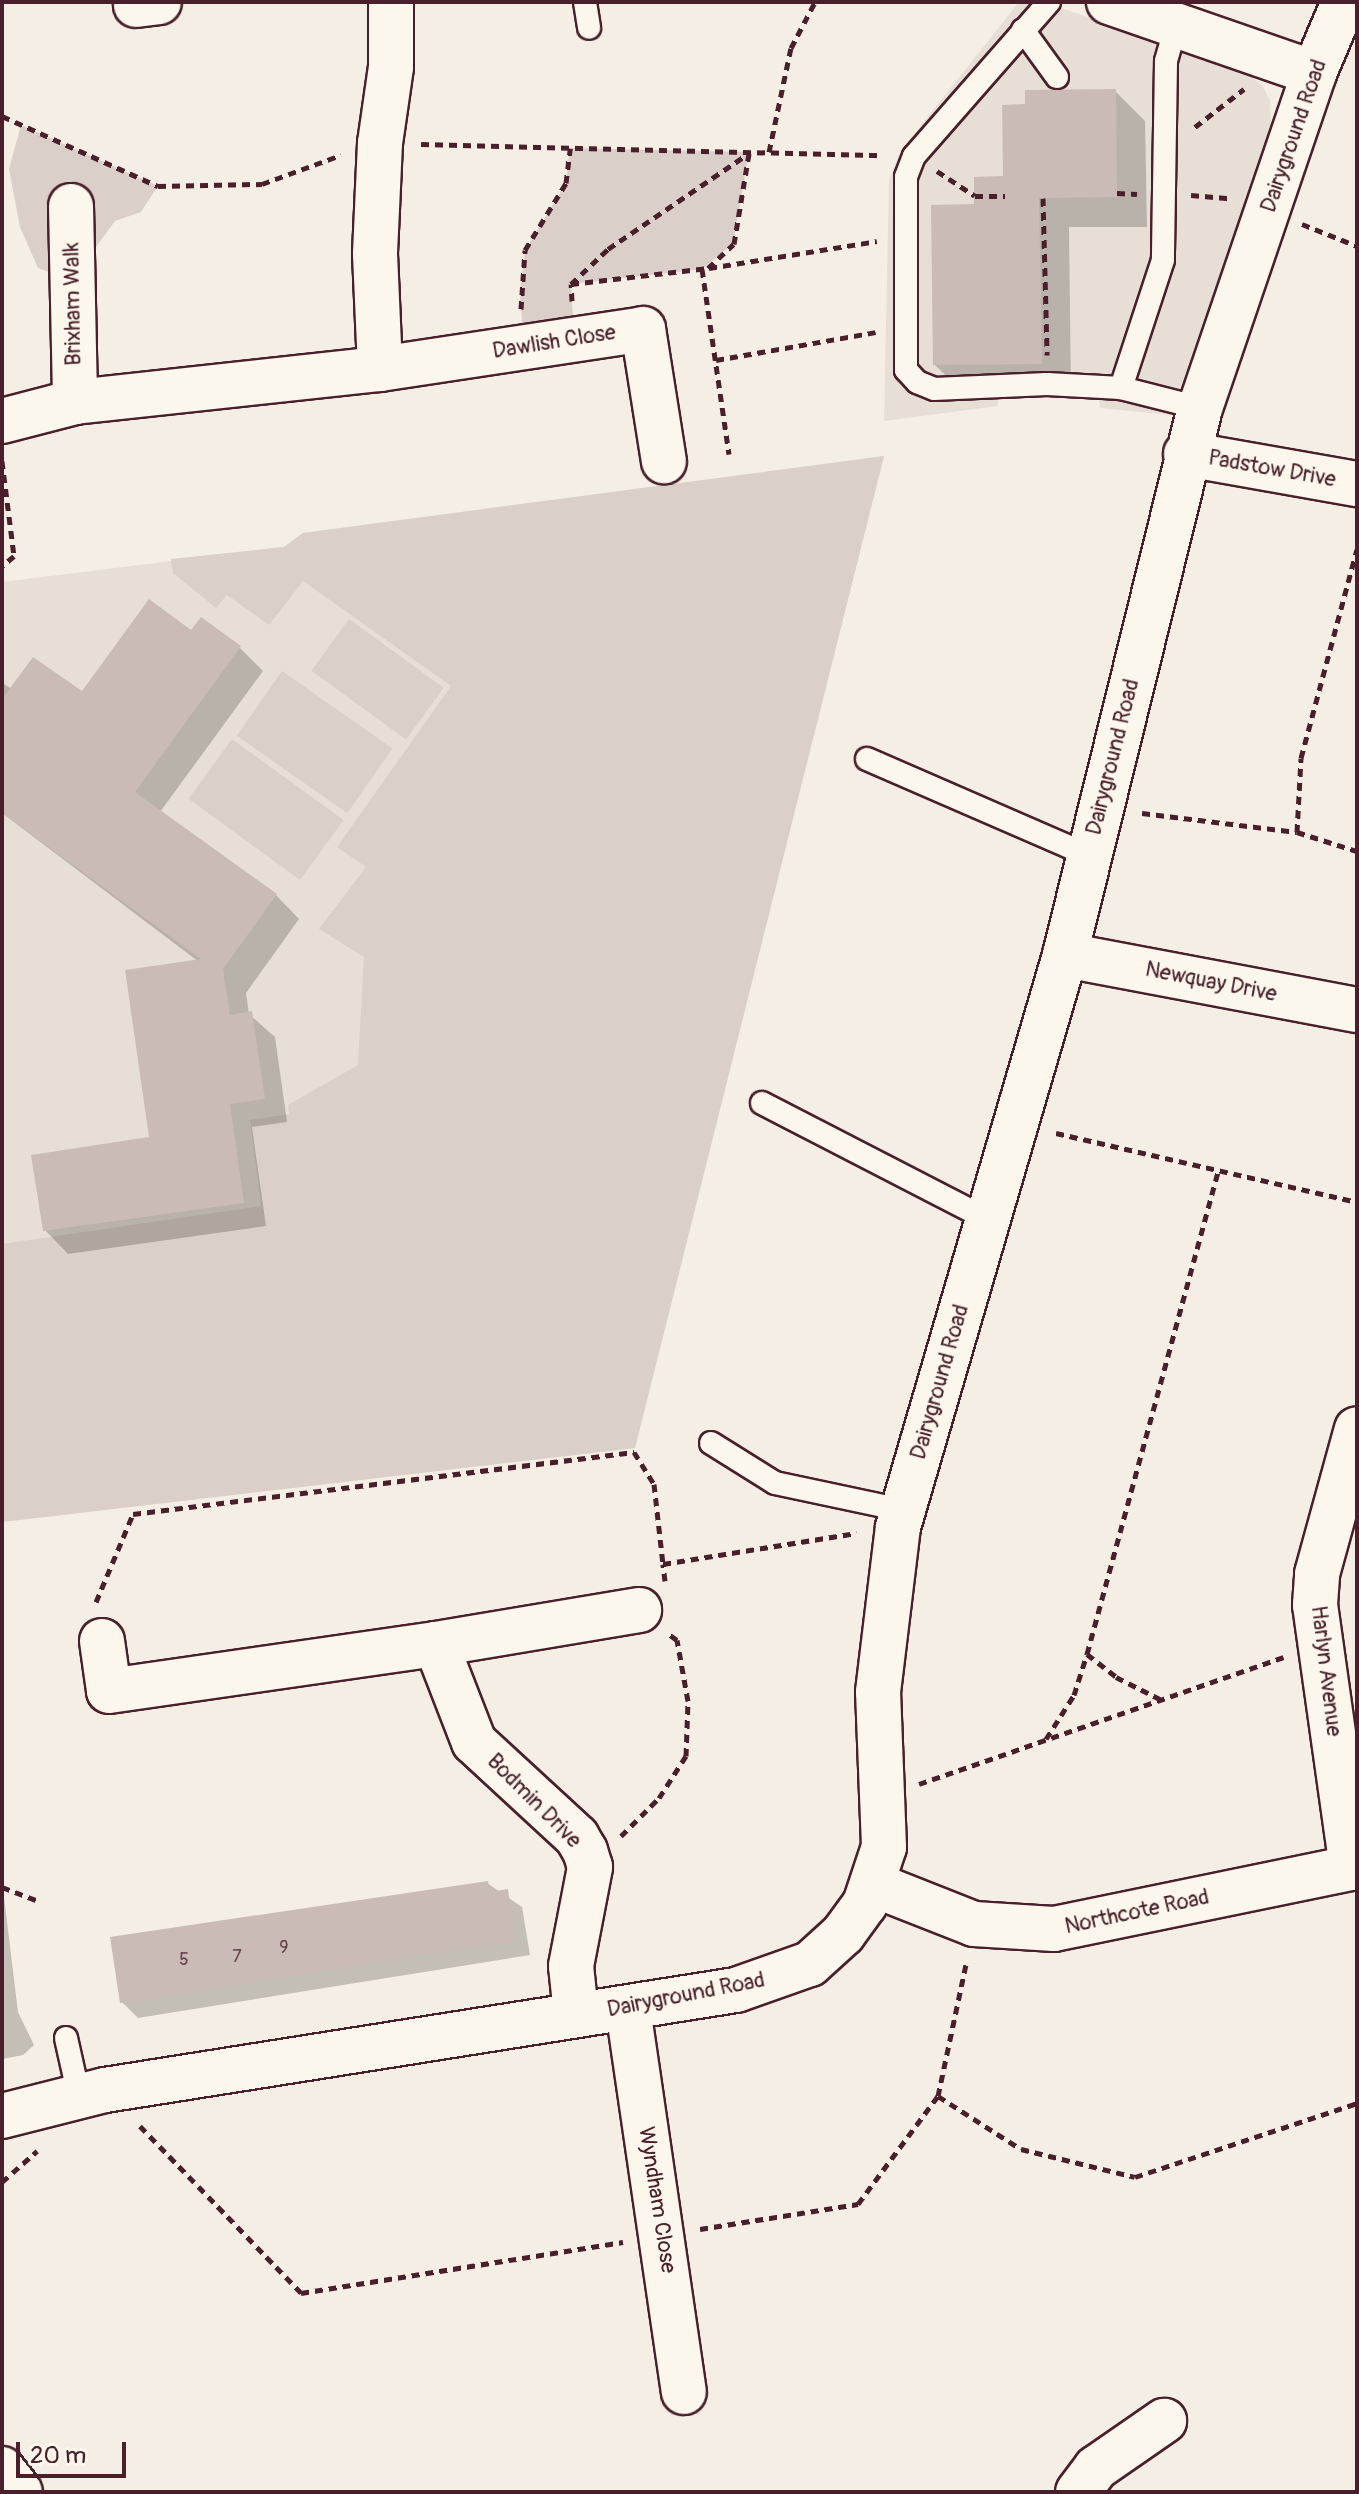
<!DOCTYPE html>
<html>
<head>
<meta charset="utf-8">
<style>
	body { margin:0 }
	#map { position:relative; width:1359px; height:2494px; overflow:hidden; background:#f4eee4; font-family:Pangolin,sans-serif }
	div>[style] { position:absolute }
	.built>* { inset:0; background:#e7dfd6 }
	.green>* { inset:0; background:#dbd0c9; transform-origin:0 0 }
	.shadow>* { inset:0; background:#0003 }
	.building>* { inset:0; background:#cabbb6 }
	.path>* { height:5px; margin-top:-2.5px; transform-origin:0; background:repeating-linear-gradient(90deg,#4a1f2b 0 8px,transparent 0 14px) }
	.roads { filter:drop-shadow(2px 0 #4a1f2b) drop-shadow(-2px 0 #4a1f2b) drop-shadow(0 2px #4a1f2b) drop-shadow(0 -2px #4a1f2b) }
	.service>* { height:22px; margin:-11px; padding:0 11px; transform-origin:11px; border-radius:11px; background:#fbf7ec }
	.minor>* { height:44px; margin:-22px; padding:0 22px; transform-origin:22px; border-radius:22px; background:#fbf7ec }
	span { translate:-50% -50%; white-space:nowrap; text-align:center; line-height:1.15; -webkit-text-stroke:6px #fbf7ec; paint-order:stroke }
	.number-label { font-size:18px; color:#6a464e }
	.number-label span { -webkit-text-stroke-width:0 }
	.street-label { font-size:22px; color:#4a1f2b }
	.frame { position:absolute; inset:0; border:4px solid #4a1f2b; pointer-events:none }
	.scale { position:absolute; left:16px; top:2442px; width:110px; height:36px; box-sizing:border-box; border:4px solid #4a1f2b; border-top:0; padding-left:10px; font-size:24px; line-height:28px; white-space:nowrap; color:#4a1f2b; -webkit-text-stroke:6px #fbf7ec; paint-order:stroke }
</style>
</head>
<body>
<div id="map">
	<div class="built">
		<i style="clip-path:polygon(1019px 2px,1044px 2px,1243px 71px,1262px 85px,1270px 100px,1271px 132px,1171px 415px,1100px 408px,1099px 399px,998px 397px,998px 406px,884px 421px,889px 180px,900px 152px)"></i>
		<i style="clip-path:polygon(884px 456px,635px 1448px,2px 1522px,2px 582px,284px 547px,303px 533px)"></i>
	</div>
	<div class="green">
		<i style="clip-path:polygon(21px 125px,158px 186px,141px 212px,115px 221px,72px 280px,38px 268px,20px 227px,9px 169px)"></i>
		<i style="clip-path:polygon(570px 148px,749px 152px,733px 244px,702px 269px,571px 284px,574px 338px,524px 346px,520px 294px,525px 250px,566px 183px)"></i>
		<i style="clip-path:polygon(884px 456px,635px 1448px,2px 1522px,2px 1244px,261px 1206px,250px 1120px,289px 1114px,288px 1105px,358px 1065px,364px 957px,319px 929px,366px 867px,337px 847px,451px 686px,303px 581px,269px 625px,227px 595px,216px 608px,173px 573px,171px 559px,284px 547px,303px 533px)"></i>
		<i style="left:349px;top:619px;width:117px;height:64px;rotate:36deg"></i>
		<i style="left:282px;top:671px;width:135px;height:79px;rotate:35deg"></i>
		<i style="left:232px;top:739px;width:138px;height:74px;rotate:36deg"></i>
	</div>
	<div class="shadow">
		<i style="clip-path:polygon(1115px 91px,1145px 121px,1147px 227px,1069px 227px,1071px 393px,966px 395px,935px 365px,976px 206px,1005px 178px,1027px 106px)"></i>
		<i style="clip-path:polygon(192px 633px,240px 648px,263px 671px,160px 812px,276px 895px,299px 919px,246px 993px,249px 1014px,275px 1037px,287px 1122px,252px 1127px,266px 1226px,68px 1254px,45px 1230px,152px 1139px,199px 962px,2px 813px,2px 683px,12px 689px,82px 694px)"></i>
		<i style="clip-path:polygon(2px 1881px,18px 2012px,34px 2045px,23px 2055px,2px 2059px)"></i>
		<i style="clip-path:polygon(487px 1883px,522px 1907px,530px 1955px,138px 2018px,122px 2002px)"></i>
	</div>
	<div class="building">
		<i style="clip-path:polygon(1116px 89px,1117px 197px,1039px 198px,1042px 364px,933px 365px,931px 205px,974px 204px,974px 177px,1003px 176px,1002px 105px,1025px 104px,1025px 90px)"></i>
		<i style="clip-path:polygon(149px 599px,191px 630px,201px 617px,241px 646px,135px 792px,277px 894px,223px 969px,230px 1015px,252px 1011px,265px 1099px,230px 1104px,244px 1203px,43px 1231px,31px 1155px,149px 1137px,125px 970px,201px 959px,2px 813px,2px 699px,33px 657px,82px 691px)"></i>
		<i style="clip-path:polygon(488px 1881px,490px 1892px,508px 1889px,515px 1940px,120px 2003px,110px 1937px)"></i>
	</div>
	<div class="path">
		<i style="left:2px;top:116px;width:171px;rotate:24.2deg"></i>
		<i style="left:158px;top:186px;width:104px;rotate:-1.1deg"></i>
		<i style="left:262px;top:184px;width:84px;rotate:-20.2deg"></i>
		<i style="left:1195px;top:127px;width:62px;rotate:-37.8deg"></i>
		<i style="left:421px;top:144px;width:462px;rotate:1.4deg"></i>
		<i style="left:769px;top:152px;width:106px;rotate:-78.1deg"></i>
		<i style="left:791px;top:48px;width:52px;rotate:-62.4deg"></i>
		<i style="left:937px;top:171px;width:45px;rotate:33.3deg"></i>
		<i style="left:975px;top:196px;width:30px"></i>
		<i style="left:1117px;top:193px;width:20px;rotate:3deg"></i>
		<i style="left:1191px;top:195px;width:38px;rotate:5deg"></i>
		<i style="left:1043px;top:198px;width:157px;rotate:88.5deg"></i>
		<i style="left:1302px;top:224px;width:59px;rotate:21.8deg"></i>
		<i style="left:709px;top:268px;width:170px;rotate:-9.1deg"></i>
		<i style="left:702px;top:269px;width:187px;rotate:81.7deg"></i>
		<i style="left:571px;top:284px;width:138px;rotate:-6.7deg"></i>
		<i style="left:708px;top:268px;width:35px;rotate:-43deg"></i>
		<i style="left:734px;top:244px;width:92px;rotate:-80.6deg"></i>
		<i style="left:572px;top:301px;width:17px;rotate:-93deg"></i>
		<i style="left:571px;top:284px;width:51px;rotate:-43.4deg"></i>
		<i style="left:608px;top:249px;width:171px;rotate:-34.2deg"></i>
		<i style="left:521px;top:309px;width:59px;rotate:-86.1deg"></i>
		<i style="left:525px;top:250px;width:79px;rotate:-58.5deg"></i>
		<i style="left:566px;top:183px;width:35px;rotate:-83deg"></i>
		<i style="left:716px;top:360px;width:162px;rotate:-9.9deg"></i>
		<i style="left:2px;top:461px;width:96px;rotate:82.8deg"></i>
		<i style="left:14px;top:556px;width:16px;rotate:140deg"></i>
		<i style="left:1142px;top:813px;width:156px;rotate:7deg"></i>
		<i style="left:1297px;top:832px;width:63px;rotate:17.6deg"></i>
		<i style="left:1297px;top:832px;width:74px;rotate:-86.9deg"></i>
		<i style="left:1301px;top:758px;width:216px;rotate:-75deg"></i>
		<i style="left:1056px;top:1133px;width:309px;rotate:12.9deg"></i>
		<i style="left:665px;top:1581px;width:17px;rotate:-97deg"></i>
		<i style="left:663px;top:1564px;width:196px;rotate:-9.1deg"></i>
		<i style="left:96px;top:1602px;width:95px;rotate:-67.2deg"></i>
		<i style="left:133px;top:1514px;width:505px;rotate:-7.05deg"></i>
		<i style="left:634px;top:1452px;width:38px;rotate:58deg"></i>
		<i style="left:654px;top:1484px;width:81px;rotate:83.6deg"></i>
		<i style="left:1087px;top:1654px;width:37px;rotate:38deg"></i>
		<i style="left:1116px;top:1677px;width:49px;rotate:26.6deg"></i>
		<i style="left:1046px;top:1739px;width:52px;rotate:-57.5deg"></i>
		<i style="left:1074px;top:1695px;width:43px;rotate:-72.4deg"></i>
		<i style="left:1087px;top:1654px;width:499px;rotate:-74.8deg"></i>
		<i style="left:919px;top:1784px;width:386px;rotate:-19.2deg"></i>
		<i style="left:621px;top:1836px;width:54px;rotate:-45deg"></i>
		<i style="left:659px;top:1798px;width:50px;rotate:-57.3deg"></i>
		<i style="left:686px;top:1756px;width:55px;rotate:-87.9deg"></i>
		<i style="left:688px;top:1701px;width:62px;rotate:-100.2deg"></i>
		<i style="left:677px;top:1640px;width:9px;rotate:-144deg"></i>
		<i style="left:2px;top:1887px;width:40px;rotate:21deg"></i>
		<i style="left:938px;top:2096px;width:139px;rotate:-78deg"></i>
		<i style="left:140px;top:2126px;width:232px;rotate:46deg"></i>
		<i style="left:301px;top:2293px;width:326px;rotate:-9deg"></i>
		<i style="left:2px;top:2182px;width:47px;rotate:-41.5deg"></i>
		<i style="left:700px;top:2229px;width:160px;rotate:-9deg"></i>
		<i style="left:858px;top:2204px;width:134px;rotate:-53.5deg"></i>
		<i style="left:938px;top:2096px;width:98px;rotate:32.6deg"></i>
		<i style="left:1021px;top:2149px;width:117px;rotate:13.8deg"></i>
		<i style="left:1135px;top:2177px;width:234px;rotate:-18.4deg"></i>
	</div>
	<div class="roads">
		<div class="service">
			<i style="left:585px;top:2px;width:26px;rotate:81deg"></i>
			<i style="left:1049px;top:2px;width:205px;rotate:131.2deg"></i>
			<i style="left:914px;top:156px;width:22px;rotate:111deg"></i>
			<i style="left:906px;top:177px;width:193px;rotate:90deg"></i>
			<i style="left:906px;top:370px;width:16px;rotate:47deg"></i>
			<i style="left:917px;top:382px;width:18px;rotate:22deg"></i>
			<i style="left:934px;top:389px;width:113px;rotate:-2.5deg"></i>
			<i style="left:1047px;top:384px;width:74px;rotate:3.1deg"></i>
			<i style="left:1176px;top:26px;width:37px;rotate:106deg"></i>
			<i style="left:1166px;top:62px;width:198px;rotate:90.9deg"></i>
			<i style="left:1163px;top:260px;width:135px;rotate:108.2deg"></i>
			<i style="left:1121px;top:388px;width:81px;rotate:14.2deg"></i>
			<i style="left:1023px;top:30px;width:58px;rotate:54.1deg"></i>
			<i style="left:867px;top:759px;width:243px;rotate:23.5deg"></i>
			<i style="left:762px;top:1103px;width:253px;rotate:27.3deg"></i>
			<i style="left:711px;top:1443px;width:75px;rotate:32deg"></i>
			<i style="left:775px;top:1483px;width:130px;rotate:12deg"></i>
			<i style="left:66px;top:2038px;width:59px;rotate:77.4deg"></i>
		</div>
		<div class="minor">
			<i style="left:391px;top:2px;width:65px;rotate:90deg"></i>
			<i style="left:391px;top:67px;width:77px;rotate:98.2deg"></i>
			<i style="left:380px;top:143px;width:111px;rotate:92.6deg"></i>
			<i style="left:375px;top:254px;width:115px;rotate:87.5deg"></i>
			<i style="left:380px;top:369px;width:266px;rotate:-8.6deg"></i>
			<i style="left:643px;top:329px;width:134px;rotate:81deg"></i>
			<i style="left:1109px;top:2px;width:217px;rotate:19.1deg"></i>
			<i style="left:136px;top:5px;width:23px;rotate:-7deg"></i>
			<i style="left:71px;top:206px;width:196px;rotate:88.8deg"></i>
			<i style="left:2px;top:421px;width:75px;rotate:-14.6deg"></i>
			<i style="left:75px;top:402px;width:307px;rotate:-6.2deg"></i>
			<i style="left:1186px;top:454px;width:174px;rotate:10deg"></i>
			<i style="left:1065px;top:955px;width:297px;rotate:10.7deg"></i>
			<i style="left:102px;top:1641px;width:50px;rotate:82deg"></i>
			<i style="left:109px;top:1691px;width:330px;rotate:-8.2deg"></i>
			<i style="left:1352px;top:1868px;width:266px;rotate:-98deg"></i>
			<i style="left:1315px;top:1605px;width:31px;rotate:-86deg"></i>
			<i style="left:1317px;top:1574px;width:150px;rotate:-74.6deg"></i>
			<i style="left:875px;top:1885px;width:106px;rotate:21.5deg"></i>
			<i style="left:974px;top:1924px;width:80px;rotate:3.6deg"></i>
			<i style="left:1054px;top:1929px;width:309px;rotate:-11.6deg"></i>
			<i style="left:628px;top:2009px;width:387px;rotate:81.7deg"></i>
			<i style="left:576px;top:2014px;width:48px;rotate:-95.9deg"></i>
			<i style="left:571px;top:1966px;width:101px;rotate:-79.1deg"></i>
			<i style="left:590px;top:1867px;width:17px;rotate:-107deg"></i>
			<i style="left:585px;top:1851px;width:16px;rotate:-120deg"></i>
			<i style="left:577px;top:1837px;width:140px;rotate:-137.3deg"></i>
			<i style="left:474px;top:1742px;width:105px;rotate:-111.2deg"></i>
			<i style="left:436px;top:1644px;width:206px;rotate:-9.5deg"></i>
			<i style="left:2px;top:2116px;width:106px;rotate:-14.2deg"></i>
			<i style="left:105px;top:2090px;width:639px;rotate:-9.01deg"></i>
			<i style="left:736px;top:1990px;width:78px;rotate:-19.4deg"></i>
			<i style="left:810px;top:1964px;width:45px;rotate:-42.3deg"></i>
			<i style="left:843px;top:1934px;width:37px;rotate:-54deg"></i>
			<i style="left:865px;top:1904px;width:60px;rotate:-71.6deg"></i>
			<i style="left:884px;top:1847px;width:155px;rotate:-92.2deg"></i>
			<i style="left:878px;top:1692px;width:166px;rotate:-83.1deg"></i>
			<i style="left:898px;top:1527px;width:596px;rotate:-73.72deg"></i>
			<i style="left:1065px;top:955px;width:563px;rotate:-76.14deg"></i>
			<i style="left:1200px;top:408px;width:354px;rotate:-71.2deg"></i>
			<i style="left:1314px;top:73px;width:77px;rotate:-67.1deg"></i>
			<i style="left:2px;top:2469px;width:29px;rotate:52deg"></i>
			<i style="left:1078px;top:2492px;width:30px;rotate:-53deg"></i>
			<i style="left:1096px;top:2468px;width:83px;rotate:-34.7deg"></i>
		</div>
	</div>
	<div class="number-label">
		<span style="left:284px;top:1948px">9</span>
		<span style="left:237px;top:1957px">7</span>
		<span style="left:184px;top:1960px">5</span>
	</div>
	<div class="street-label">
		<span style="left:1294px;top:136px;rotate:-71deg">Dairyground Road</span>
		<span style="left:73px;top:304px;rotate:-91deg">Brixham Walk</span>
		<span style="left:554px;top:342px;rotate:-9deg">Dawlish Close</span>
		<span style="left:1272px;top:469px;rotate:10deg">Padstow Drive</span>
		<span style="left:1113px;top:757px;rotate:-76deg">Dairyground Road</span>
		<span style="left:1211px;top:982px;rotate:11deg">Newquay Drive</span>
		<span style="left:940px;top:1382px;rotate:-74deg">Dairyground Road</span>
		<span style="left:1326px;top:1671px;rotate:83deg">Harlyn Avenue</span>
		<span style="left:534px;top:1801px;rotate:45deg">Bodmin Drive</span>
		<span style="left:1137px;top:1912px;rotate:-12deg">Northcote Road</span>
		<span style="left:686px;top:1995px;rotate:-11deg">Dairyground Road</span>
		<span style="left:657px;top:2200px;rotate:81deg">Wyndham Close</span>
	</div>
	<div class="frame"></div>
	<div class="scale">20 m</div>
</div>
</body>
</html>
